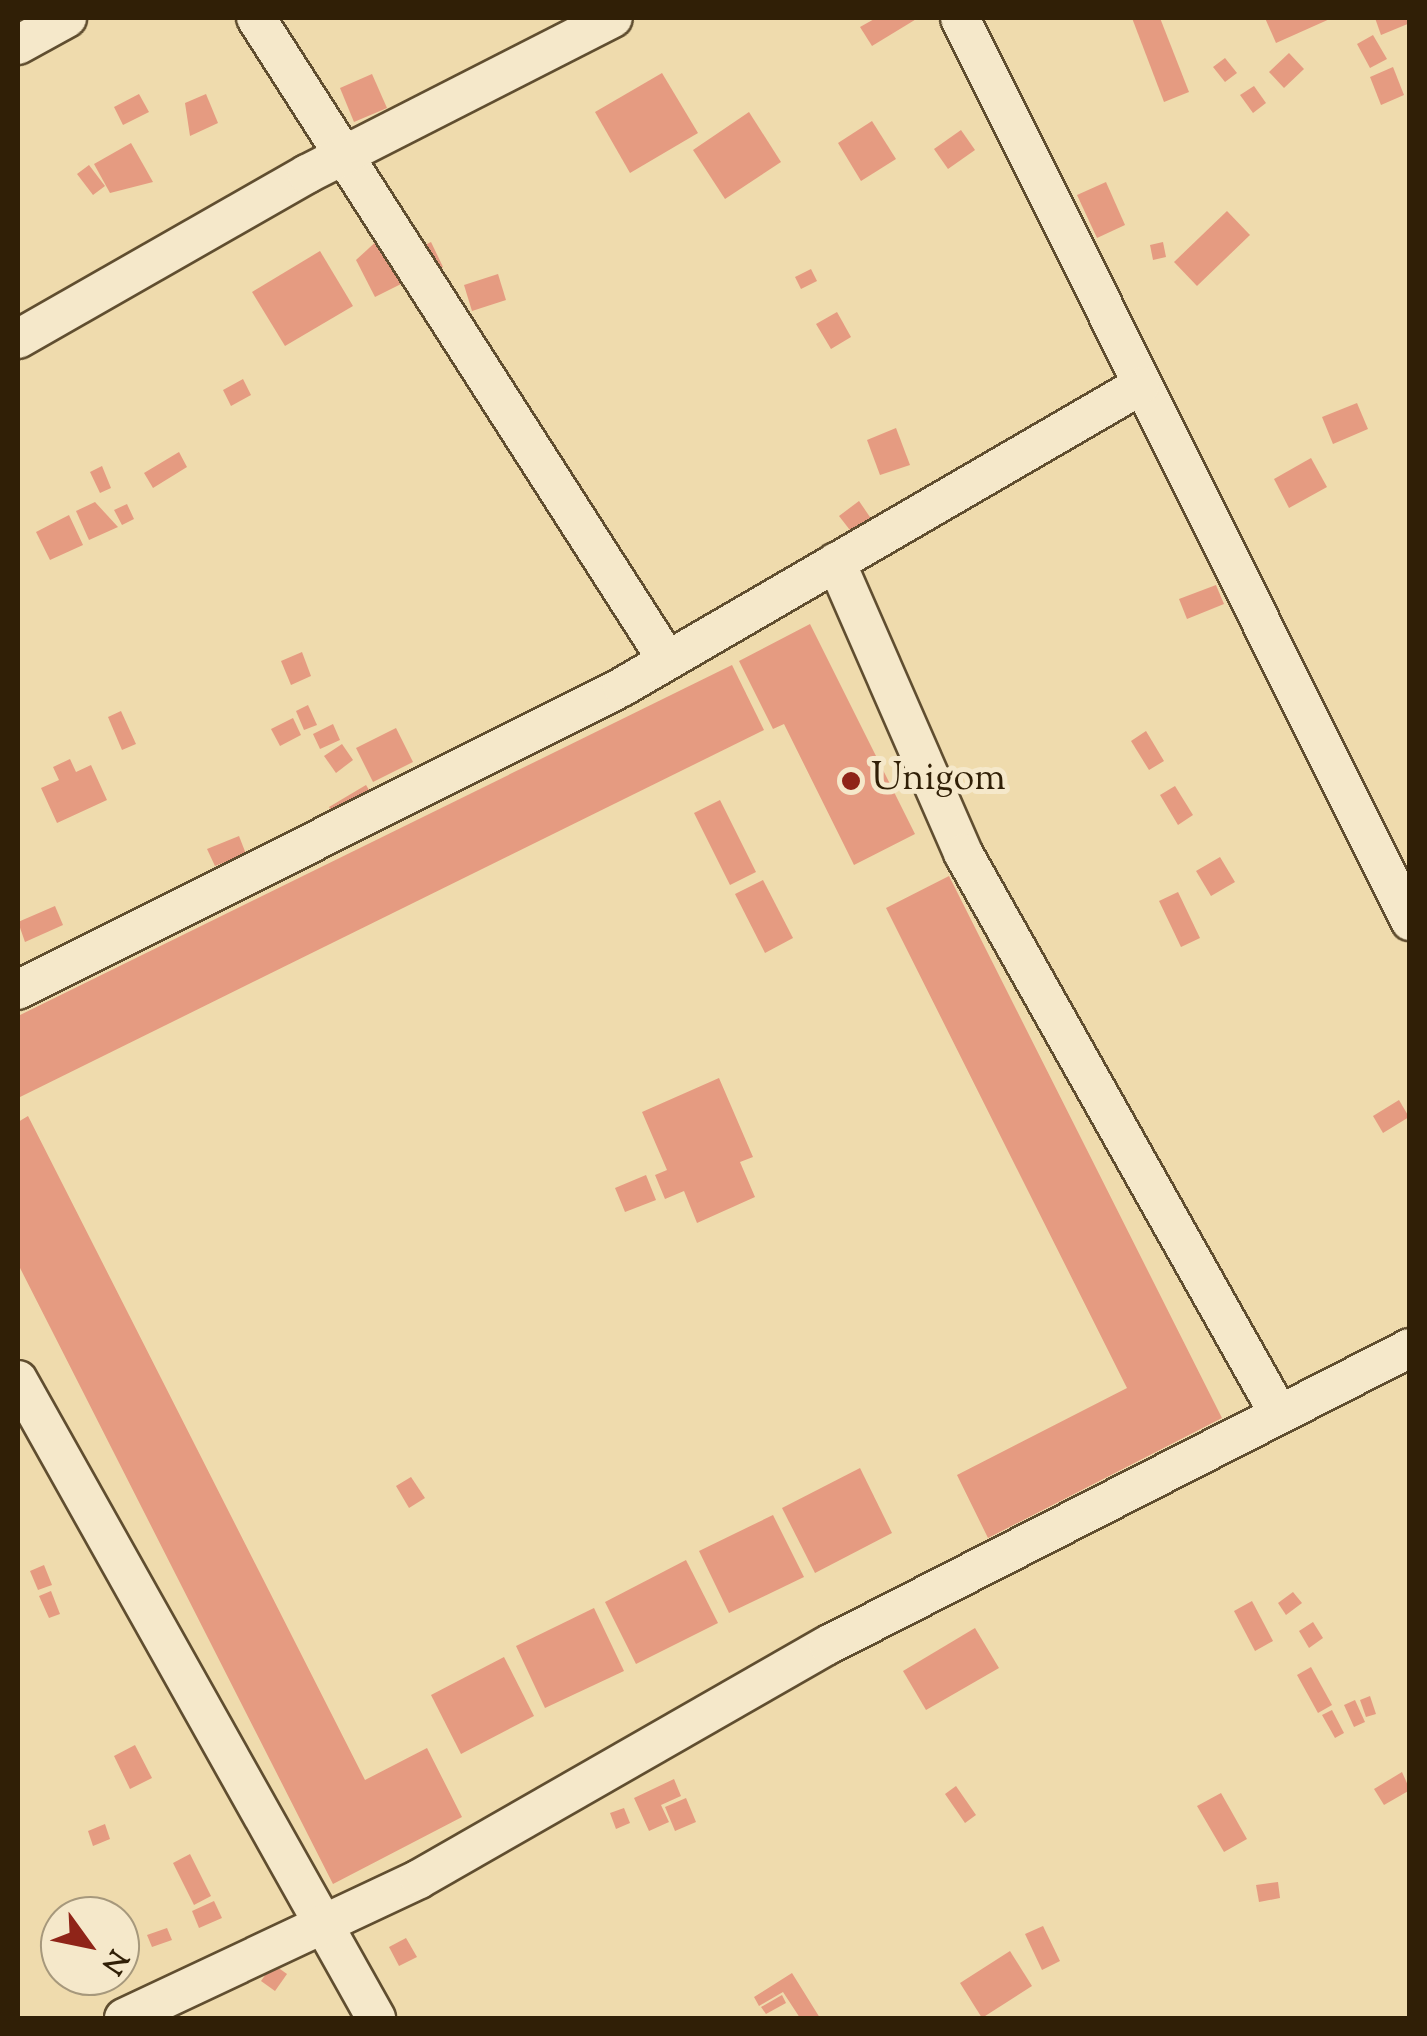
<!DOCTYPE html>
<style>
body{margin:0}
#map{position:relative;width:1427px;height:2036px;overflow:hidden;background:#efdbad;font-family:"Sorts Mill Goudy",serif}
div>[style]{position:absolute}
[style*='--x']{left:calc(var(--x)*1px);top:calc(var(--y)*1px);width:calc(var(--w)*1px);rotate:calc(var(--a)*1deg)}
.building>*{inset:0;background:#e59b81}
.roads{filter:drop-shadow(2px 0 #604e30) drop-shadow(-2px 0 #604e30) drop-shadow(0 2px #604e30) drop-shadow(0 -2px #604e30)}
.minor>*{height:38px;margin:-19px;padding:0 19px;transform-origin:19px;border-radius:19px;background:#f5e8ca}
.dots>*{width:28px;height:28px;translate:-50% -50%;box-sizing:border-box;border:5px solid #f5e8ca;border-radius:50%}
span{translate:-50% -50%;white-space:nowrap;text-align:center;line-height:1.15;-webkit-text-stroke:10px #f5e8ca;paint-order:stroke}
.poi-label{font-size:38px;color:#301f06}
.left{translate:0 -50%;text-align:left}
.frame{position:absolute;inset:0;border:20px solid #301f06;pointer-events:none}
.north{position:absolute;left:40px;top:1896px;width:100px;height:100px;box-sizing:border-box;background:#f5e8ca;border:2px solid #a6987c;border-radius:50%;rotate:123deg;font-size:28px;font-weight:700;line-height:40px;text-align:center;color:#301f06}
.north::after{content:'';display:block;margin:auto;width:35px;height:45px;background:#8f2418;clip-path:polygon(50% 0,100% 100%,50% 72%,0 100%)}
</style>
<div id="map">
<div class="building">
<i style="clip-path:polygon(876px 18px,918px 18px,872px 46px,860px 27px)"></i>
<i style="clip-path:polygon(1132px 18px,1160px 18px,1189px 92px,1164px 102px)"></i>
<i style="clip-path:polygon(1265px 18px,1332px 18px,1276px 43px)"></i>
<i style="clip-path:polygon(1375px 18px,1410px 18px,1410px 23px,1381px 35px)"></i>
<i style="clip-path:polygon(1373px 35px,1387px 59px,1370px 68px,1357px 44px)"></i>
<i style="clip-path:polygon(1289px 53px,1304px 69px,1284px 88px,1269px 72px)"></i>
<i style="clip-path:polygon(1225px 58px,1237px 73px,1225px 82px,1213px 67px)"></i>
<i style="clip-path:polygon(1393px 67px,1404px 95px,1381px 105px,1370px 77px)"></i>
<i style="clip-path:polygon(662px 73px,698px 133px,630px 173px,595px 112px)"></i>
<i style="clip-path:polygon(372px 74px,387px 108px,354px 122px,340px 88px)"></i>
<i style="clip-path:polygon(1254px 86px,1266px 103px,1253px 113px,1240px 95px)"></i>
<i style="clip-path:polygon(139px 94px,149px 112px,123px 125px,114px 107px)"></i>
<i style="clip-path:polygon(206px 94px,218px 123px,190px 136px,185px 103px)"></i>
<i style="clip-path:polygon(749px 112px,781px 162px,725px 199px,693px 150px)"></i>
<i style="clip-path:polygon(872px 121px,896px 159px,861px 181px,838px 143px)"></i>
<i style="clip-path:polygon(961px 130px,975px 150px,948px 169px,934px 149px)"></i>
<i style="clip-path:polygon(131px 143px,153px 182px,110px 193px,94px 164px)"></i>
<i style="clip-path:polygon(89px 165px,105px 186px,93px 195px,77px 174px)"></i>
<i style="clip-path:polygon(1106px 182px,1125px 225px,1097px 238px,1077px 195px)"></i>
<i style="clip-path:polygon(1227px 211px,1250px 235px,1197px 286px,1174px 262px)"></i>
<i style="clip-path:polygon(380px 238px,403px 283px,375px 297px,356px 260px)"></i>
<i style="clip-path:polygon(431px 242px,443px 267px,430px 274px,417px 249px)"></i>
<i style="clip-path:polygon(1163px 242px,1166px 257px,1153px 260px,1150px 245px)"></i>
<i style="clip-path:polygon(320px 251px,353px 306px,285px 346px,252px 292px)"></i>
<i style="clip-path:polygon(811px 269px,817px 281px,801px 289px,795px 277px)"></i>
<i style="clip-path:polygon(498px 274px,506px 300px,472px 311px,464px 285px)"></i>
<i style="clip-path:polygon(837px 312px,851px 337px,831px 349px,816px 324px)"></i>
<i style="clip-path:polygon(243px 379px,251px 395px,231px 406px,223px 390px)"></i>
<i style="clip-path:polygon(1357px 403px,1368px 429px,1333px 444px,1322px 417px)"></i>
<i style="clip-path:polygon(896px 428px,910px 465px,880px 475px,867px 440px)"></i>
<i style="clip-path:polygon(179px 452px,187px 467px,153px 488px,144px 473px)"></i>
<i style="clip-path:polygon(1311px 458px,1327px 487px,1289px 508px,1274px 479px)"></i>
<i style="clip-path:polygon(102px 466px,111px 488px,100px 493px,90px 472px)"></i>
<i style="clip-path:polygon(859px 501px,872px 520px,853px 534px,839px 516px)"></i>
<i style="clip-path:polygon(95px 502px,118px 527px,89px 540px,76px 511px)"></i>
<i style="clip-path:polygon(127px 504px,134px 519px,122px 525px,114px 510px)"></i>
<i style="clip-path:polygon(69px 515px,83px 545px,50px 560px,36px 532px)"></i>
<i style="clip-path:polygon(1216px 585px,1224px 604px,1187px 619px,1179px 599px)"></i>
<i style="clip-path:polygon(810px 624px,915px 834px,854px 865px,784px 724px,773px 729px,739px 661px)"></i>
<i style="clip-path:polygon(302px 652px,311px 676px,291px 685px,281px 661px)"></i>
<i style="clip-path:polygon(732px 665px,764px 730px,18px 1098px,18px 1016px)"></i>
<i style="clip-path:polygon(308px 705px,317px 725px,304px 730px,296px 711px)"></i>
<i style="clip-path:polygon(121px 711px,136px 744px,122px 750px,108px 717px)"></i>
<i style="clip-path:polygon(293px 718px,301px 735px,280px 746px,271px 729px)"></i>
<i style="clip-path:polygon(333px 724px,340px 740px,320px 749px,313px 734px)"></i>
<i style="clip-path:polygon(396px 728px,413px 762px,373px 782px,356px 748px)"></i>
<i style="clip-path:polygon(1146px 731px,1164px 761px,1149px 770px,1131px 741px)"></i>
<i style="clip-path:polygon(342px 744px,353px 760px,336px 773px,324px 756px)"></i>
<i style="clip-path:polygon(70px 759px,76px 772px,91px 765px,107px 800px,57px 823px,41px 788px,59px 780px,53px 767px)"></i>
<i style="clip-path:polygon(366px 785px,372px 795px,336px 817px,329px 807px)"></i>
<i style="clip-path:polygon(1175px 786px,1193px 815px,1178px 825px,1160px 795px)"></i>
<i style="clip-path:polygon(720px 800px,756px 872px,730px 885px,694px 813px)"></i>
<i style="clip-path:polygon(239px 836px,246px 854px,215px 866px,207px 849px)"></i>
<i style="clip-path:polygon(1220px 857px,1235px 882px,1211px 896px,1196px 871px)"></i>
<i style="clip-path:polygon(949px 876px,1222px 1418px,988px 1538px,957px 1475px,1127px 1388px,886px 908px)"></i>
<i style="clip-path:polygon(763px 880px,793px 938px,765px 953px,735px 894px)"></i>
<i style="clip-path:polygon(1178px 892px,1200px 938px,1181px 947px,1159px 901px)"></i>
<i style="clip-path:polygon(55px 906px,63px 925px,25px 942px,18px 922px)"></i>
<i style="clip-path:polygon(719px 1078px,753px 1157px,740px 1162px,755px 1197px,697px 1223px,684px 1191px,665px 1199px,655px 1175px,667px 1170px,642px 1112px)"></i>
<i style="clip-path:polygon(1399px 1100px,1409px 1117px,1383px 1133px,1373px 1116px)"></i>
<i style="clip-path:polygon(28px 1116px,365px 1780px,427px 1748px,462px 1817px,333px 1884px,18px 1264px,18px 1122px)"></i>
<i style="clip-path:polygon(646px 1175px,656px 1200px,625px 1212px,615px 1188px)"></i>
<i style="clip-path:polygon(860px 1468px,892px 1533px,815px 1573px,782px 1508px)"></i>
<i style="clip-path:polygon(411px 1477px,425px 1498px,409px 1508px,396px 1486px)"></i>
<i style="clip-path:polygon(773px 1515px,804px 1577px,729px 1613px,699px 1551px)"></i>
<i style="clip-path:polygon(686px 1560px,718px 1623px,636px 1664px,605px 1602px)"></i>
<i style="clip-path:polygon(44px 1565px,52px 1585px,38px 1590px,30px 1571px)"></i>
<i style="clip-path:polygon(51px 1591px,60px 1614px,49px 1618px,39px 1596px)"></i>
<i style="clip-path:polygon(1293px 1592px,1302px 1603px,1286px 1615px,1278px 1603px)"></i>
<i style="clip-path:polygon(1252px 1601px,1273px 1641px,1255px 1651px,1234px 1611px)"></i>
<i style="clip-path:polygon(594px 1608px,624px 1671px,545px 1708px,516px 1646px)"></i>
<i style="clip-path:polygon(1313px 1622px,1323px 1638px,1309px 1648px,1299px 1631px)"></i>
<i style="clip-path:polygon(975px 1628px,999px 1668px,926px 1710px,903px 1671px)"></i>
<i style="clip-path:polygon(504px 1657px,534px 1716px,461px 1754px,431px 1695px)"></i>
<i style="clip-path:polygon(1311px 1667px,1332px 1705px,1318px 1713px,1297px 1675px)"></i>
<i style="clip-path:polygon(1370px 1696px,1376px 1714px,1366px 1717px,1360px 1700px)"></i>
<i style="clip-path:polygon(1355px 1700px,1365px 1722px,1354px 1727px,1344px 1705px)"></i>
<i style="clip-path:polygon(1332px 1710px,1344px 1733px,1335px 1738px,1322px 1715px)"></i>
<i style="clip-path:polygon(135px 1745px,152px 1778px,130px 1789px,114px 1756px)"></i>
<i style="clip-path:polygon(1402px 1772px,1410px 1790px,1384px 1805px,1374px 1789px)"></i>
<i style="clip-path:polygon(674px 1779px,681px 1796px,661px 1805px,669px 1822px,649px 1831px,634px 1798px)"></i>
<i style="clip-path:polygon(956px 1786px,976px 1815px,965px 1823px,945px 1794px)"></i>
<i style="clip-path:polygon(1221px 1793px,1247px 1839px,1224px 1852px,1197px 1806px)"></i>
<i style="clip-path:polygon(686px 1798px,696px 1822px,675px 1831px,665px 1807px)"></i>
<i style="clip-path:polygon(624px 1808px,630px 1823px,616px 1829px,610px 1813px)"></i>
<i style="clip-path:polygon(105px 1824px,110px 1839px,93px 1846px,88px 1831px)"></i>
<i style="clip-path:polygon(190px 1854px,211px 1896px,194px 1905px,173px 1863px)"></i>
<i style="clip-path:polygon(1278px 1882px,1280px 1898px,1259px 1902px,1256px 1885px)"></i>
<i style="clip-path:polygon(214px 1901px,222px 1918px,199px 1928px,192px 1911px)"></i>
<i style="clip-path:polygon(1043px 1926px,1060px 1961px,1042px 1970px,1025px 1934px)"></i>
<i style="clip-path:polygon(167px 1928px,172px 1940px,152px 1947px,147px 1935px)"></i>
<i style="clip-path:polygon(406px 1938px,417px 1957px,399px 1966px,389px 1947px)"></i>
<i style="clip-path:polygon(1010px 1951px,1032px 1986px,982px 2018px,960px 1983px)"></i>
<i style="clip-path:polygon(273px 1964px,287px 1974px,275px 1991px,261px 1981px)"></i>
<i style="clip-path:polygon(792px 1973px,820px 2018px,800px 2018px,783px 1992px,759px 2006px,754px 1997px)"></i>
<i style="clip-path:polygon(782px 1995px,786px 2003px,766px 2014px,761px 2007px)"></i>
</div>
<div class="roads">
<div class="minor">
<i style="--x:256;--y:18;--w:762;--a:57.37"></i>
<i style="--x:960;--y:18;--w:1009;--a:63.51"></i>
<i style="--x:18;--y:45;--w:56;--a:-28.9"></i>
<i style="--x:18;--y:339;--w:333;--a:-29.7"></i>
<i style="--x:307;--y:174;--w:343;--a:-27"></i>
<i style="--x:836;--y:562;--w:318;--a:66.4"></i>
<i style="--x:963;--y:853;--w:644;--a:60.61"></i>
<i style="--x:18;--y:990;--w:676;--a:-26.64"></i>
<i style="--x:622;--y:687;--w:599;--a:-30.16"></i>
<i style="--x:18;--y:1380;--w:732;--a:60.7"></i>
<i style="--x:124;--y:2018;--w:326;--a:-25.2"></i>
<i style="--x:419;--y:1879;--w:471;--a:-29.8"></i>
<i style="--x:828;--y:1645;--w:653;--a:-27.04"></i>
</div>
</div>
<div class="dots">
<i style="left:851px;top:781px;background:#8f2418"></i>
</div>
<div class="poi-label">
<span class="left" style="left:871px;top:781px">Unigom</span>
</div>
<div class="frame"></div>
<div class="north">N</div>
</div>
